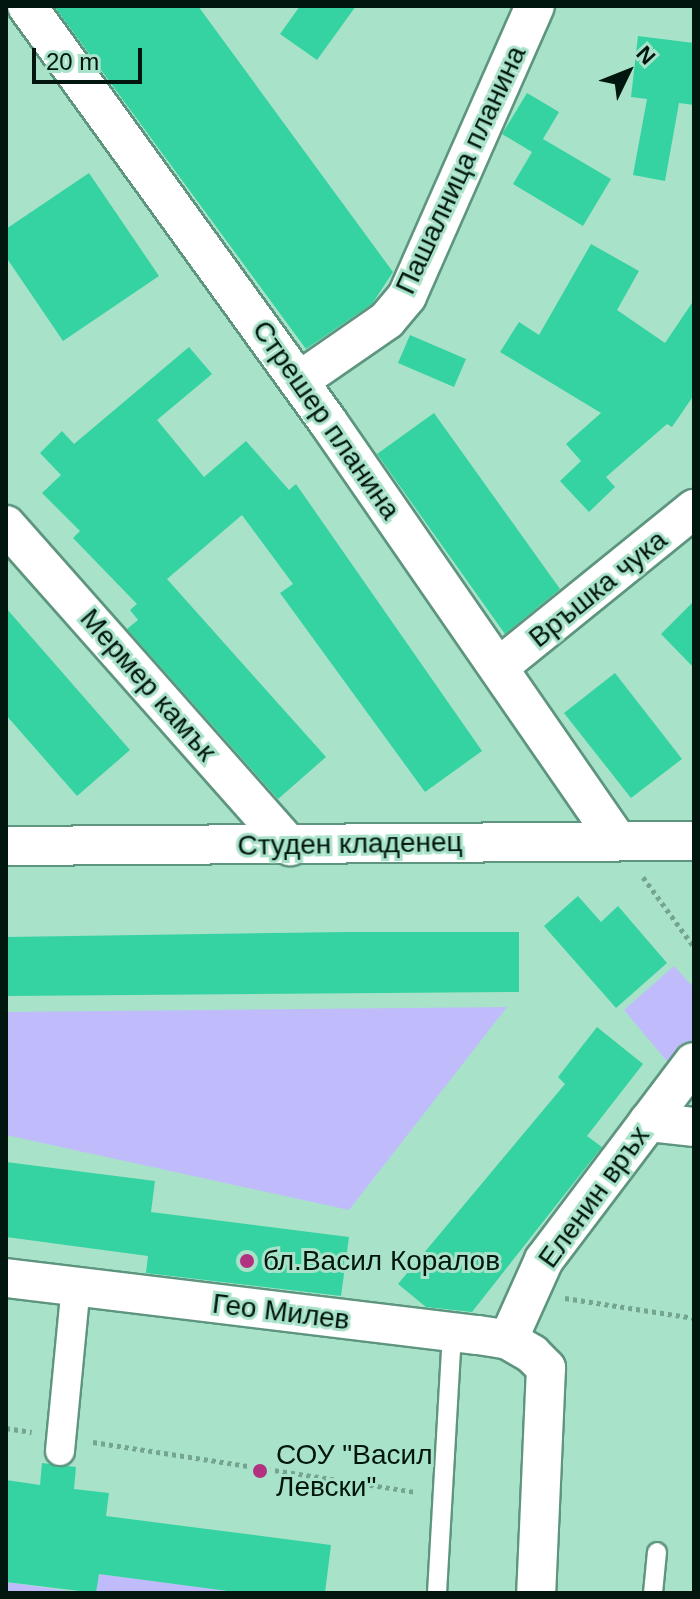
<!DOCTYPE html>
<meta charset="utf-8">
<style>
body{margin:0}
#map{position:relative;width:700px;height:1599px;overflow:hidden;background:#a8e2c9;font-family:Arial,sans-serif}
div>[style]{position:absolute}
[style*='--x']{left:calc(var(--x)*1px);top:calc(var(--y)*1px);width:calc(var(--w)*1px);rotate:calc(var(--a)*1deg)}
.green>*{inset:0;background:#c0bcfb}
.building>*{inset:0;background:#36d3a2}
.path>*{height:5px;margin-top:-2.5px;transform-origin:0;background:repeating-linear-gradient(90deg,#75a490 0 4px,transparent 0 8px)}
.roads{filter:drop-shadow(2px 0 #5e957f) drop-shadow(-2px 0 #5e957f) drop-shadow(0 2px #5e957f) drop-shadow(0 -2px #5e957f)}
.service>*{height:18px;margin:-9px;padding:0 9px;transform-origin:9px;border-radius:9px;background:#fff}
.pedestrian>*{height:28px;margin:-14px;padding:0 14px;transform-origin:14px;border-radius:14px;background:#fff}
.minor>*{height:38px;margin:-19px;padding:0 19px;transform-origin:19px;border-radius:19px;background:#fff}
.dots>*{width:22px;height:22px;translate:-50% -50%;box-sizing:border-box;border:4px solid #a8e2c9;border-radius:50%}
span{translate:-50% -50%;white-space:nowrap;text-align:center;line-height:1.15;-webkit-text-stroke:6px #a8e2c9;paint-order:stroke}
.street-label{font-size:28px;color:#01160e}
.poi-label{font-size:28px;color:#01160e}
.left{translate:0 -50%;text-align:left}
.frame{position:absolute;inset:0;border:8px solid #01160e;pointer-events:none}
.north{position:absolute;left:588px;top:32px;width:80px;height:80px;-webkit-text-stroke:6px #a8e2c9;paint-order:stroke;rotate:47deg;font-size:22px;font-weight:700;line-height:32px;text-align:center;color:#01160e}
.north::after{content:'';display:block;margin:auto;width:28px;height:36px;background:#01160e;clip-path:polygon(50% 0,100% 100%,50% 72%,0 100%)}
.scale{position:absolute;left:32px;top:48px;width:110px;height:36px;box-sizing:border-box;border:4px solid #01160e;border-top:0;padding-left:10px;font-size:24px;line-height:28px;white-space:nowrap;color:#01160e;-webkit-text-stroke:6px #a8e2c9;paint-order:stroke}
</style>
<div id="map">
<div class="green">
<i style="clip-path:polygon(674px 966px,694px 988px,694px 1038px,671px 1066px,624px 1010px)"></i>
<i style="clip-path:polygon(507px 1007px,349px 1210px,6px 1135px,6px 1012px)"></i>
<i style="clip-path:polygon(99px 1574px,243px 1593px,96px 1593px)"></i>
<i style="clip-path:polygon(6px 1582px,84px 1593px,6px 1593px)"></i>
</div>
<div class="building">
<i style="clip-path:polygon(54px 6px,198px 6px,393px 272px,372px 304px,306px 349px)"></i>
<i style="clip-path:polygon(300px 6px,356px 6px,317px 60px,280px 34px)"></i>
<i style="clip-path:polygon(638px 36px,694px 43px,694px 105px,679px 103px,665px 181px,633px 175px,647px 99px,631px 97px)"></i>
<i style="clip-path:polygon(527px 93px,559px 112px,543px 139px,611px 179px,583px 226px,513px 184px,532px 152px,502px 134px)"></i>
<i style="clip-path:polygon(89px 173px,159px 276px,63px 341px,6px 257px,6px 229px)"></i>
<i style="clip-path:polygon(591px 244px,639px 271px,617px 310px,665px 343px,694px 300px,694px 395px,672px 427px,667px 424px,606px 477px,615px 487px,589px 512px,560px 481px,581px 461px,566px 444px,601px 413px,500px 352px,519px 322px,539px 335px)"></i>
<i style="clip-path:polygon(410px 335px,466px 359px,454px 387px,398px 363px)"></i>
<i style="clip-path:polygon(189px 347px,212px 374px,157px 420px,204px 477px,246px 441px,289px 490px,296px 484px,482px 751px,425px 792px,280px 593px,293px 584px,242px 515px,167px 579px,326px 757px,278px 799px,127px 629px,138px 620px,130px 610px,137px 604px,73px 538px,80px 531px,42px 493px,61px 475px,40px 453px,62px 431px,74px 444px)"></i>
<i style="clip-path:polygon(434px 413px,560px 589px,505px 634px,377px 454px)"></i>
<i style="clip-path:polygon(694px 601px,694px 668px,661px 634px)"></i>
<i style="clip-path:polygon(6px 608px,130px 750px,77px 796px,6px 715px)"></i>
<i style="clip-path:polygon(615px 673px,682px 759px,631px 798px,564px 713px)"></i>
<i style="clip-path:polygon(578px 896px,601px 922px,618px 906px,667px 963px,616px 1008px,544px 926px)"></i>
<i style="clip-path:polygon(347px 932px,519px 932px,519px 992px,6px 996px,6px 937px)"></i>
<i style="clip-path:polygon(597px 1027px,643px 1064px,587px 1136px,602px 1147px,472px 1312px,426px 1307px,398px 1284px,565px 1084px,558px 1077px)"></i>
<i style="clip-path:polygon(6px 1162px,155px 1181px,151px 1212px,349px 1237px,341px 1296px,146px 1273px,148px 1256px,6px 1237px)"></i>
<i style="clip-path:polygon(42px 1463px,76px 1467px,74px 1489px,109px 1493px,106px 1516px,331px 1545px,325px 1593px,243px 1593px,99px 1574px,96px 1593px,6px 1582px,6px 1480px,40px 1485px)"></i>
</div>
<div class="path">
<i style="--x:643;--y:877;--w:87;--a:53.9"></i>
<i style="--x:565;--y:1298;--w:131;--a:8.8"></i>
<i style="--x:6;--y:1428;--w:26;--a:9"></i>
<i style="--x:93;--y:1442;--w:326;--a:8.8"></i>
</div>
<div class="roads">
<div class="service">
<i style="--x:437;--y:1593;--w:259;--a:-86.7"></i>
<i style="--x:653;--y:1593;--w:41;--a:-84.4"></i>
</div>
<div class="pedestrian">
<i style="--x:60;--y:1451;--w:166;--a:-84.5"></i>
</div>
<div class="minor">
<i style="--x:27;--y:6;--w:513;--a:54.11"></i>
<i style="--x:328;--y:422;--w:508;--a:55.34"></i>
<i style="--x:299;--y:381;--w:107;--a:-34.7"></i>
<i style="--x:387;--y:320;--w:31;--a:-50"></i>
<i style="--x:407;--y:296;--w:317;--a:-66.2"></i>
<i style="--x:6;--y:525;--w:429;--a:48.5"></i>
<i style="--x:500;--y:666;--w:250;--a:-39"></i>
<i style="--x:6;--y:846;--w:688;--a:-0.42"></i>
<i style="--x:648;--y:1122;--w:46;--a:6.2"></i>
<i style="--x:6;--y:1278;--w:475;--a:6.9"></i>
<i style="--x:478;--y:1335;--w:30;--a:9"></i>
<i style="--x:508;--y:1340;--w:28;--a:30"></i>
<i style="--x:532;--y:1354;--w:20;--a:45"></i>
<i style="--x:546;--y:1368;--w:225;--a:92.5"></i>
<i style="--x:508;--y:1340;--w:88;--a:-65.8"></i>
<i style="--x:544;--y:1260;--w:248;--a:-52.9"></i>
</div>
</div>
<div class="dots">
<i style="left:247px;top:1261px;background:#b03281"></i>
<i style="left:260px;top:1471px;background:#b03281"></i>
</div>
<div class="street-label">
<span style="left:461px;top:170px;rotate:-65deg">Пашалница планина</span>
<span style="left:326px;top:420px;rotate:55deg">Стрешер планина</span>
<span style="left:598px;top:589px;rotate:-39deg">Връшка чука</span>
<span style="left:148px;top:685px;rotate:49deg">Мермер камък</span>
<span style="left:350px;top:844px;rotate:-1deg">Студен кладенец</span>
<span style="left:594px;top:1197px;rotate:-54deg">Еленин връх</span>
<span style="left:281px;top:1312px;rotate:7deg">Гео Милев</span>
</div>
<div class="poi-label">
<span class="left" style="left:263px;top:1261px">бл.Васил Коралов</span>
<span class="left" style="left:276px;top:1471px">СОУ "Васил<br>Левски"</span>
</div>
<div class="frame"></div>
<div class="north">N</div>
<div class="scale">20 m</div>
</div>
